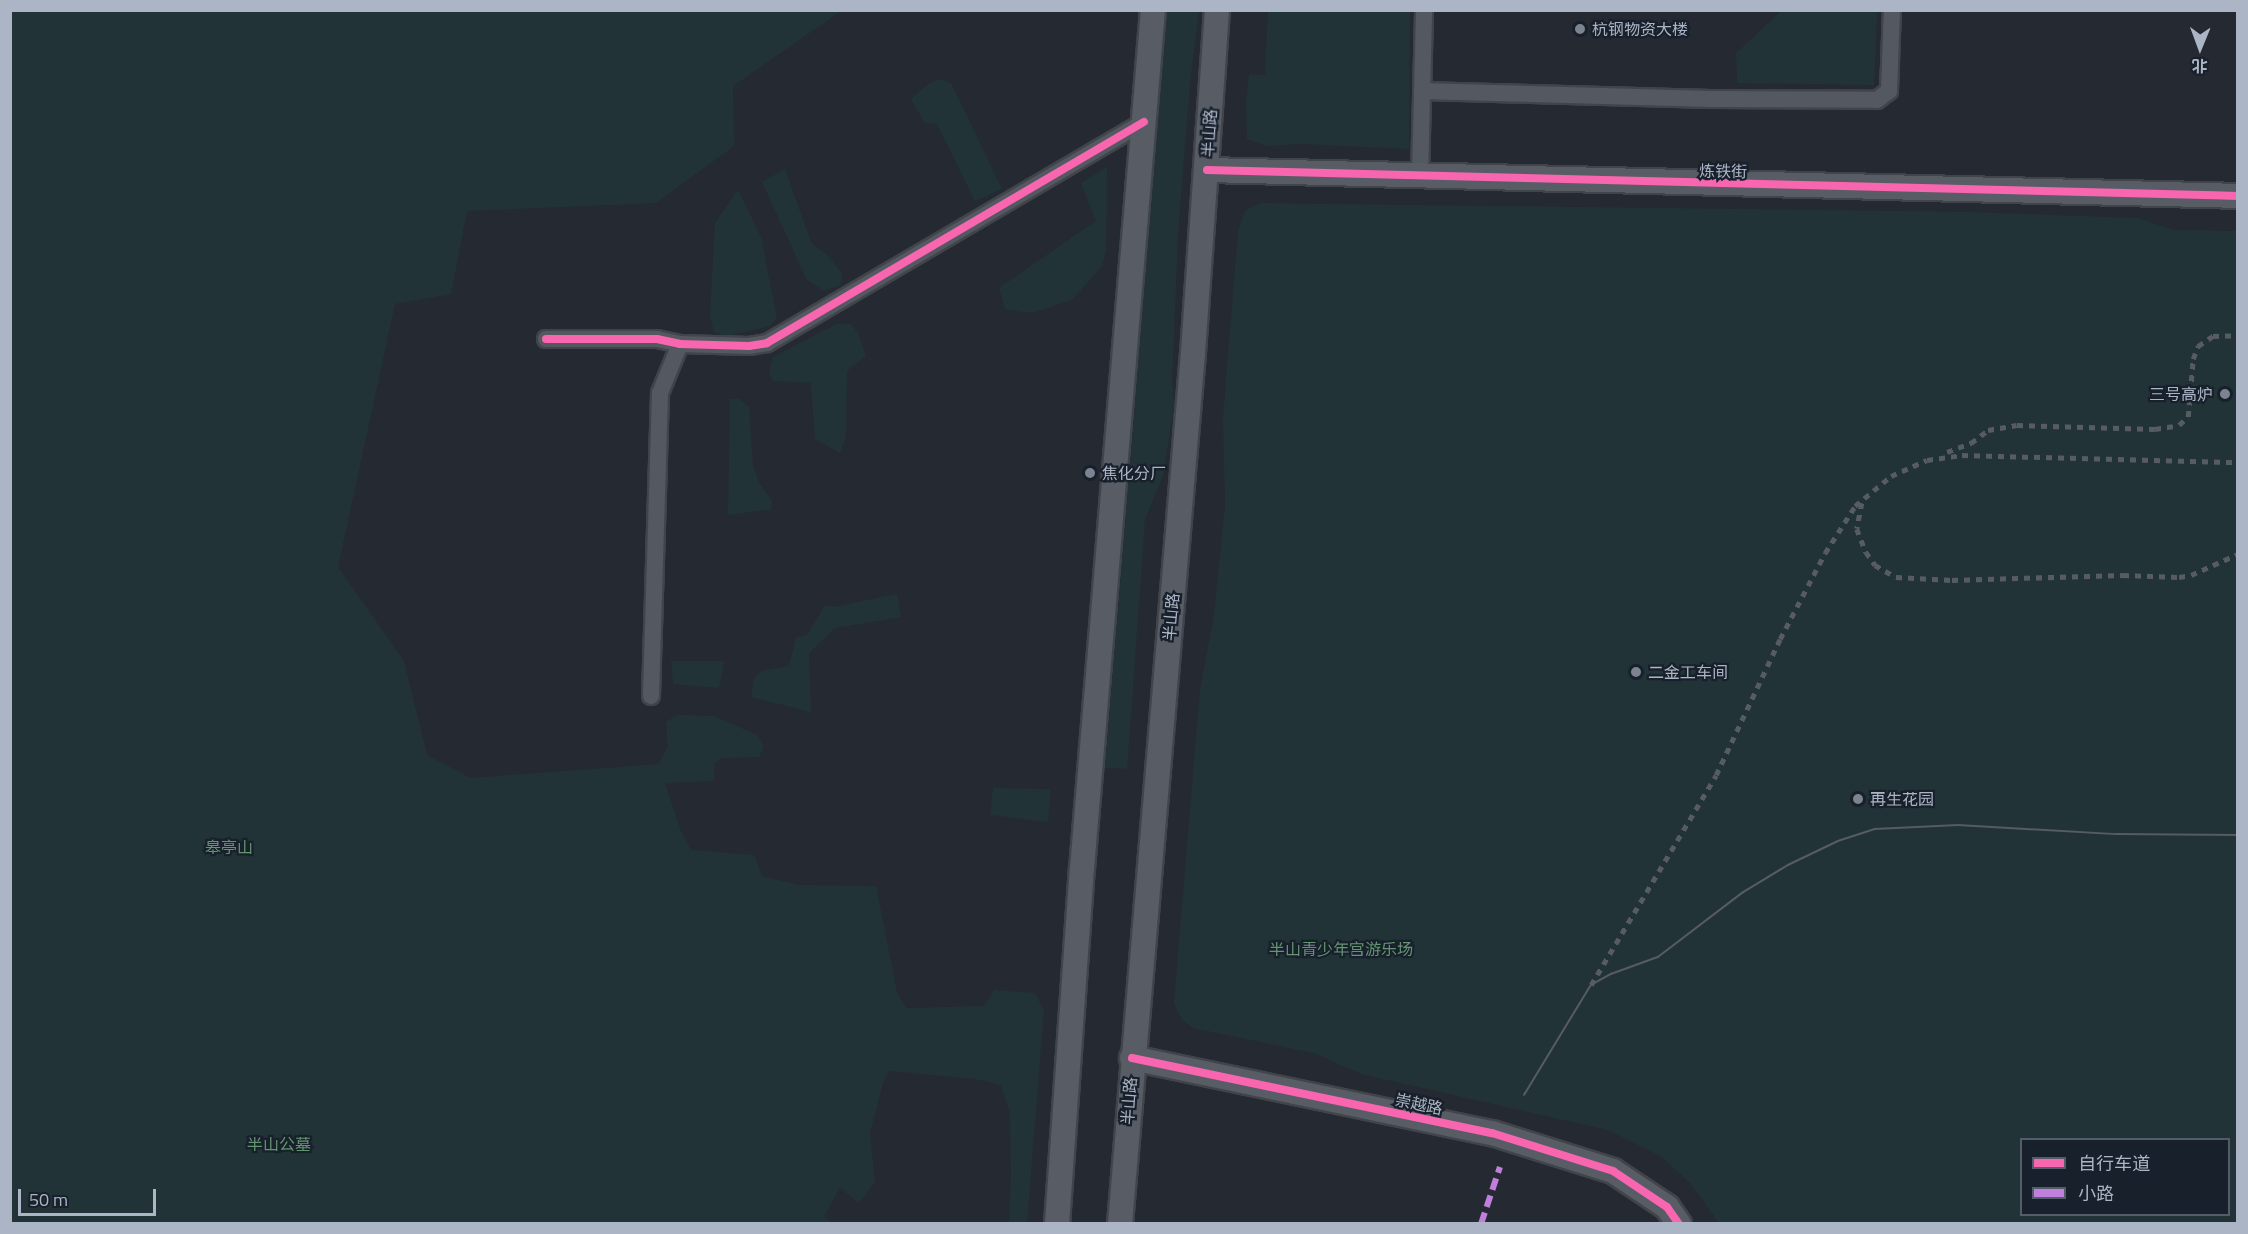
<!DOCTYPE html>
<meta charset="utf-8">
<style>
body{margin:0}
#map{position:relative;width:2248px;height:1234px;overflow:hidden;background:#252931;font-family:"Titillium Web","Noto Sans SC",sans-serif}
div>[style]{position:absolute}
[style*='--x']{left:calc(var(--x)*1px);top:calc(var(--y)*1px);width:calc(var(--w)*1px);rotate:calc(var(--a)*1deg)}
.green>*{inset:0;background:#223337}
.roads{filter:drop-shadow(2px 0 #41444b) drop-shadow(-2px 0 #41444b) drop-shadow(0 2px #41444b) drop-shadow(0 -2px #41444b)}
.street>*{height:16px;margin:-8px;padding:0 8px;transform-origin:8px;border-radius:8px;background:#545860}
.secondary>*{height:24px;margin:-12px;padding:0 12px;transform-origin:12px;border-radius:12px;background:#575c65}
.tram>*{height:1.5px;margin:-0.75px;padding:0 0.75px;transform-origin:0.75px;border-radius:0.75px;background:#575b63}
.rail>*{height:4.5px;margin-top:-2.25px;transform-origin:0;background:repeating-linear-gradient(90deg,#575b63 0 6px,transparent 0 12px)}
.quiet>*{height:6px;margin-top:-3px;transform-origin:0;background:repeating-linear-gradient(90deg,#c07fdc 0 12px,transparent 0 18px)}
.cycleway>*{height:8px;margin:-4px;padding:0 4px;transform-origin:4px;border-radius:4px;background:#f766af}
.dots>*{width:16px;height:16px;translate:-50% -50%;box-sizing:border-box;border:3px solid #18202c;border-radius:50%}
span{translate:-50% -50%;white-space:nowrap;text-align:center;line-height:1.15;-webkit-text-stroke:4.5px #18202c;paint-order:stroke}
.poi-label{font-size:16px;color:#acb5c5}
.left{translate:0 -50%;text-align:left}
.right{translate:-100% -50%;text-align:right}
.street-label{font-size:16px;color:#acb5c5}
.park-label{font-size:16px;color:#639570}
.frame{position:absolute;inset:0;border:12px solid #acb5c5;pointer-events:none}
.legend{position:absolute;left:2020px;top:1138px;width:210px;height:78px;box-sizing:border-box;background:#18202c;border:2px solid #535c69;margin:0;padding:8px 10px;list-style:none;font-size:18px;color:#acb5c5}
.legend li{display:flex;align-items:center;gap:12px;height:30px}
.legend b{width:30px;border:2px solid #535c69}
.north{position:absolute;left:2170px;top:18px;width:60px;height:60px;-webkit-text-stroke:4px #18202c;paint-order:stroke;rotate:181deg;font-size:16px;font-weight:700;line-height:24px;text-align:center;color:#acb5c5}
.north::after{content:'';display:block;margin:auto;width:21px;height:27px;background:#acb5c5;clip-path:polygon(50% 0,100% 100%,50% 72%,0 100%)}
.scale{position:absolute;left:18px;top:1189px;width:138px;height:27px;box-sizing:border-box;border:3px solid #acb5c5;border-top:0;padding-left:8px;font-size:18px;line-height:21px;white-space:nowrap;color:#acb5c5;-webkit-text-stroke:4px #18202c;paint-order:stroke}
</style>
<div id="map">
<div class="green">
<i style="clip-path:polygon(10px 11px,841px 11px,733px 86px,734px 146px,656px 203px,467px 211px,451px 294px,395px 304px,338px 567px,404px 661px,427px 755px,471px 778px,659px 764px,668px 746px,666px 722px,677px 715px,714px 716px,757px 735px,764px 746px,759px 757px,722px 758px,714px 764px,714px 781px,665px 783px,681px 831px,691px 850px,754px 855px,762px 876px,799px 885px,876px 886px,897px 992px,906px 1008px,984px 1006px,994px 990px,1035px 993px,1044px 1010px,1027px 1223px,1009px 1223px,1011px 1178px,1010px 1113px,1001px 1085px,975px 1079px,889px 1071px,883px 1083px,870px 1133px,875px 1182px,859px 1203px,840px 1188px,824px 1216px,832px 1223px,11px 1223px)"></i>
<i style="clip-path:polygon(1167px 11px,1199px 11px,1190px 82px,1178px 235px,1172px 380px,1174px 407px,1163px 476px,1145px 519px,1127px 769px,1105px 768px)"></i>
<i style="clip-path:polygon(1268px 11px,1410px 11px,1409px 149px,1301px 144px,1267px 146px,1247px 139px,1246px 103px,1249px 74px,1265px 75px)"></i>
<i style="clip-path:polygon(1781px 11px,1877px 11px,1874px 85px,1737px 83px,1736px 53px)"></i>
<i style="clip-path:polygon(940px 79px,951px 83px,1002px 189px,975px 201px,937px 124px,925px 123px,911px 99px,928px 84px)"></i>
<i style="clip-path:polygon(1107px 167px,1106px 251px,1102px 266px,1072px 300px,1032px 313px,1005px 309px,999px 288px,1096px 221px,1081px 183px)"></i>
<i style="clip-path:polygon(785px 169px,811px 242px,828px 256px,842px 273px,841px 285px,824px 291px,807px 280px,762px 182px)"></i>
<i style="clip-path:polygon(738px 190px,761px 237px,777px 318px,770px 326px,727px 336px,714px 332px,710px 316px,715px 223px)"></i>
<i style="clip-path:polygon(evenodd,1260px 203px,1967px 212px,2138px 218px,2174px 230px,2237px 231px,2237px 1223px,1719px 1223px,1691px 1184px,1662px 1157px,1608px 1130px,1361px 1074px,1314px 1053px,1193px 1028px,1182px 1019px,1174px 1004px,1200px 690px,1214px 615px,1225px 506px,1223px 419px,1238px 231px,1245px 211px,1260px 203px,2022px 1140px,2228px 1140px,2228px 1214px,2022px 1214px,2022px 1140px)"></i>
<i style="clip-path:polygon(836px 324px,851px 324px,858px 333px,866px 356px,847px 371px,846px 436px,840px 453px,815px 439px,811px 383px,773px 381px,769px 371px,773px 357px)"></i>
<i style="clip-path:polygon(730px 399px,739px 399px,749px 407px,753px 465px,759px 483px,772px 501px,771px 509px,728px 515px)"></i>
<i style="clip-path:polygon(897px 594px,901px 617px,835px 628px,809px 653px,811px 712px,751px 697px,754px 678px,761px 671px,789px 666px,796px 637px,807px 635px,825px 605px,834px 607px)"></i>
<i style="clip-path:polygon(671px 661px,724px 661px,719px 688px,673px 684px)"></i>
<i style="clip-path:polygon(993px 788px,1051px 789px,1048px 822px,990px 815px)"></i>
</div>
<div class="roads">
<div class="street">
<i style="--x:1422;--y:91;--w:289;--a:1.6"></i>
<i style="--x:1711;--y:99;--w:166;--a:0.3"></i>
<i style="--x:1877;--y:100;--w:15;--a:-37"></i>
<i style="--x:1889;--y:91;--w:81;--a:-87.9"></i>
<i style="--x:1420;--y:177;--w:167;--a:-88.6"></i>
<i style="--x:546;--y:339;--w:111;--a:0"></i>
<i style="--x:657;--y:339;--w:24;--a:12"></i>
<i style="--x:680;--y:344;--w:69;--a:1.7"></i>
<i style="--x:749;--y:346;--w:18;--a:-9"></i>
<i style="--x:767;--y:343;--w:437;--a:-30.4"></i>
<i style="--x:651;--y:696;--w:303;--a:-88.3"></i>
<i style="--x:660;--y:393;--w:53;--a:-67.8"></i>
</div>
<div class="secondary">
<i style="--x:1207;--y:170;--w:1031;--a:1.44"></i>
<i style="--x:1132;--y:1058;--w:368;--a:11.8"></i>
<i style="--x:1492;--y:1133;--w:127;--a:17.4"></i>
<i style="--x:1613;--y:1171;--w:65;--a:33.7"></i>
<i style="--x:1667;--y:1207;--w:21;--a:55"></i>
<i style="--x:1057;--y:1224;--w:356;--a:-86"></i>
<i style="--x:1082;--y:869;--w:862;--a:-85.28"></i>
<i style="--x:1120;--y:1224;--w:874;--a:-85.21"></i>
<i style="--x:1193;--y:353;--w:344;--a:-86"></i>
</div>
</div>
<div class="tram">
<i style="--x:1524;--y:1095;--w:129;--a:-58.7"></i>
<i style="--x:1591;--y:985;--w:23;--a:-29"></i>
<i style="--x:1611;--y:974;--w:50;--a:-19.9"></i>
<i style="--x:1658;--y:957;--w:106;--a:-37.3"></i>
<i style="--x:1742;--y:893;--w:54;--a:-31.3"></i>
<i style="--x:1788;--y:865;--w:55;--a:-25.6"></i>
<i style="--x:1838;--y:841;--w:39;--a:-18"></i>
<i style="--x:1875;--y:829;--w:83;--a:-2.8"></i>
<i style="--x:1958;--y:825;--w:158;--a:3.3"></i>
<i style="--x:2116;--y:834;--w:122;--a:0.5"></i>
</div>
<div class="rail">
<i style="--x:1947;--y:452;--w:26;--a:-21"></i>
<i style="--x:1971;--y:443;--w:21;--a:-37"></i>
<i style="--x:1988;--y:430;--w:29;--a:-10"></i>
<i style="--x:2017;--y:425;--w:138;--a:1.7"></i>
<i style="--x:2155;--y:429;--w:24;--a:-9"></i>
<i style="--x:2179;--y:425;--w:12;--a:-42"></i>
<i style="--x:2188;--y:417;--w:58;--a:-85.1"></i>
<i style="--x:2193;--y:359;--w:14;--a:-69"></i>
<i style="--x:2198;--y:346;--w:18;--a:-34"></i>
<i style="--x:2213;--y:336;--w:25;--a:-2"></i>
<i style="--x:1862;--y:503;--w:26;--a:101"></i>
<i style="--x:1857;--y:529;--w:25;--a:69"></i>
<i style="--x:1866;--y:552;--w:16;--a:55"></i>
<i style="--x:1875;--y:565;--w:24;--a:30"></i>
<i style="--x:1896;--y:577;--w:56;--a:3.1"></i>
<i style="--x:1952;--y:580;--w:171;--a:-1.7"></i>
<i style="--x:2123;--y:575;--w:56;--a:2"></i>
<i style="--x:2179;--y:577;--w:12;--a:-9"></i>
<i style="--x:2191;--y:575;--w:51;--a:-24.1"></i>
<i style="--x:1591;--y:985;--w:244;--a:-59.2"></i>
<i style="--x:1716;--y:775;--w:150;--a:-64.8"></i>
<i style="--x:1780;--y:639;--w:97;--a:-62.4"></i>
<i style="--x:1825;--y:553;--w:56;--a:-57.4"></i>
<i style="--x:1855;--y:506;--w:47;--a:-39.8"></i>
<i style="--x:1891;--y:476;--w:39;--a:-24"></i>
<i style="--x:1927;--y:460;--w:35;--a:-8"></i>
<i style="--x:1962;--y:455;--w:276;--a:1.5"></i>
</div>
<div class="quiet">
<i style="--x:1481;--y:1224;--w:60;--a:-71.6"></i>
</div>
<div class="cycleway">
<i style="--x:1207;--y:170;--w:1031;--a:1.44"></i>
<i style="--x:546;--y:339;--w:111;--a:0"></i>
<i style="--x:657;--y:339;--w:24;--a:12"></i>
<i style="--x:680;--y:344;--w:69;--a:1.7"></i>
<i style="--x:749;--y:346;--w:18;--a:-9"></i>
<i style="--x:767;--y:343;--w:437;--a:-30.4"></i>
<i style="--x:1132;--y:1058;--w:368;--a:11.8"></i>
<i style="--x:1492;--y:1133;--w:127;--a:17.4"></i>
<i style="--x:1613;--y:1171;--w:65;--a:33.7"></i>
<i style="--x:1667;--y:1207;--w:21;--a:55"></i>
</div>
<div class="dots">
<i style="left:1580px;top:29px;background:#7d8491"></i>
<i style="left:2225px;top:394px;background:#7d8491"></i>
<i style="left:1090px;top:473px;background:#7d8491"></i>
<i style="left:1636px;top:672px;background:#7d8491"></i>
<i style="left:1858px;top:799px;background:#7d8491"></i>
</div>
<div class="poi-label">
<span class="left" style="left:1592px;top:29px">杭钢物资大楼</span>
<span class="right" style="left:2213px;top:394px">三号高炉</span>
<span class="left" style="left:1102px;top:473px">焦化分厂</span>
<span class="left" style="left:1648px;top:672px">二金工车间</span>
<span class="left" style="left:1870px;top:799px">再生花园</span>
</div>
<div class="street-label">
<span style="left:1209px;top:133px;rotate:-86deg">半山路</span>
<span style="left:1723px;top:171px;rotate:1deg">炼铁街</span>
<span style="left:1171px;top:617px;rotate:-85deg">半山路</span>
<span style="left:1129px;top:1101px;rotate:-86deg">半山路</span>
<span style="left:1419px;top:1104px;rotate:12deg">崇越路</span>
</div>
<div class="park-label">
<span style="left:229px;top:847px">皋亭山</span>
<span style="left:1341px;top:949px">半山青少年宫游乐场</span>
<span style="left:279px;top:1144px">半山公墓</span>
</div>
<div class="frame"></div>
<ul class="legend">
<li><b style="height:8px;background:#f766af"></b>自行车道</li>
<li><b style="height:8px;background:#c07fdc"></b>小路</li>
</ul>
<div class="north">北</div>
<div class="scale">50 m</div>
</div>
